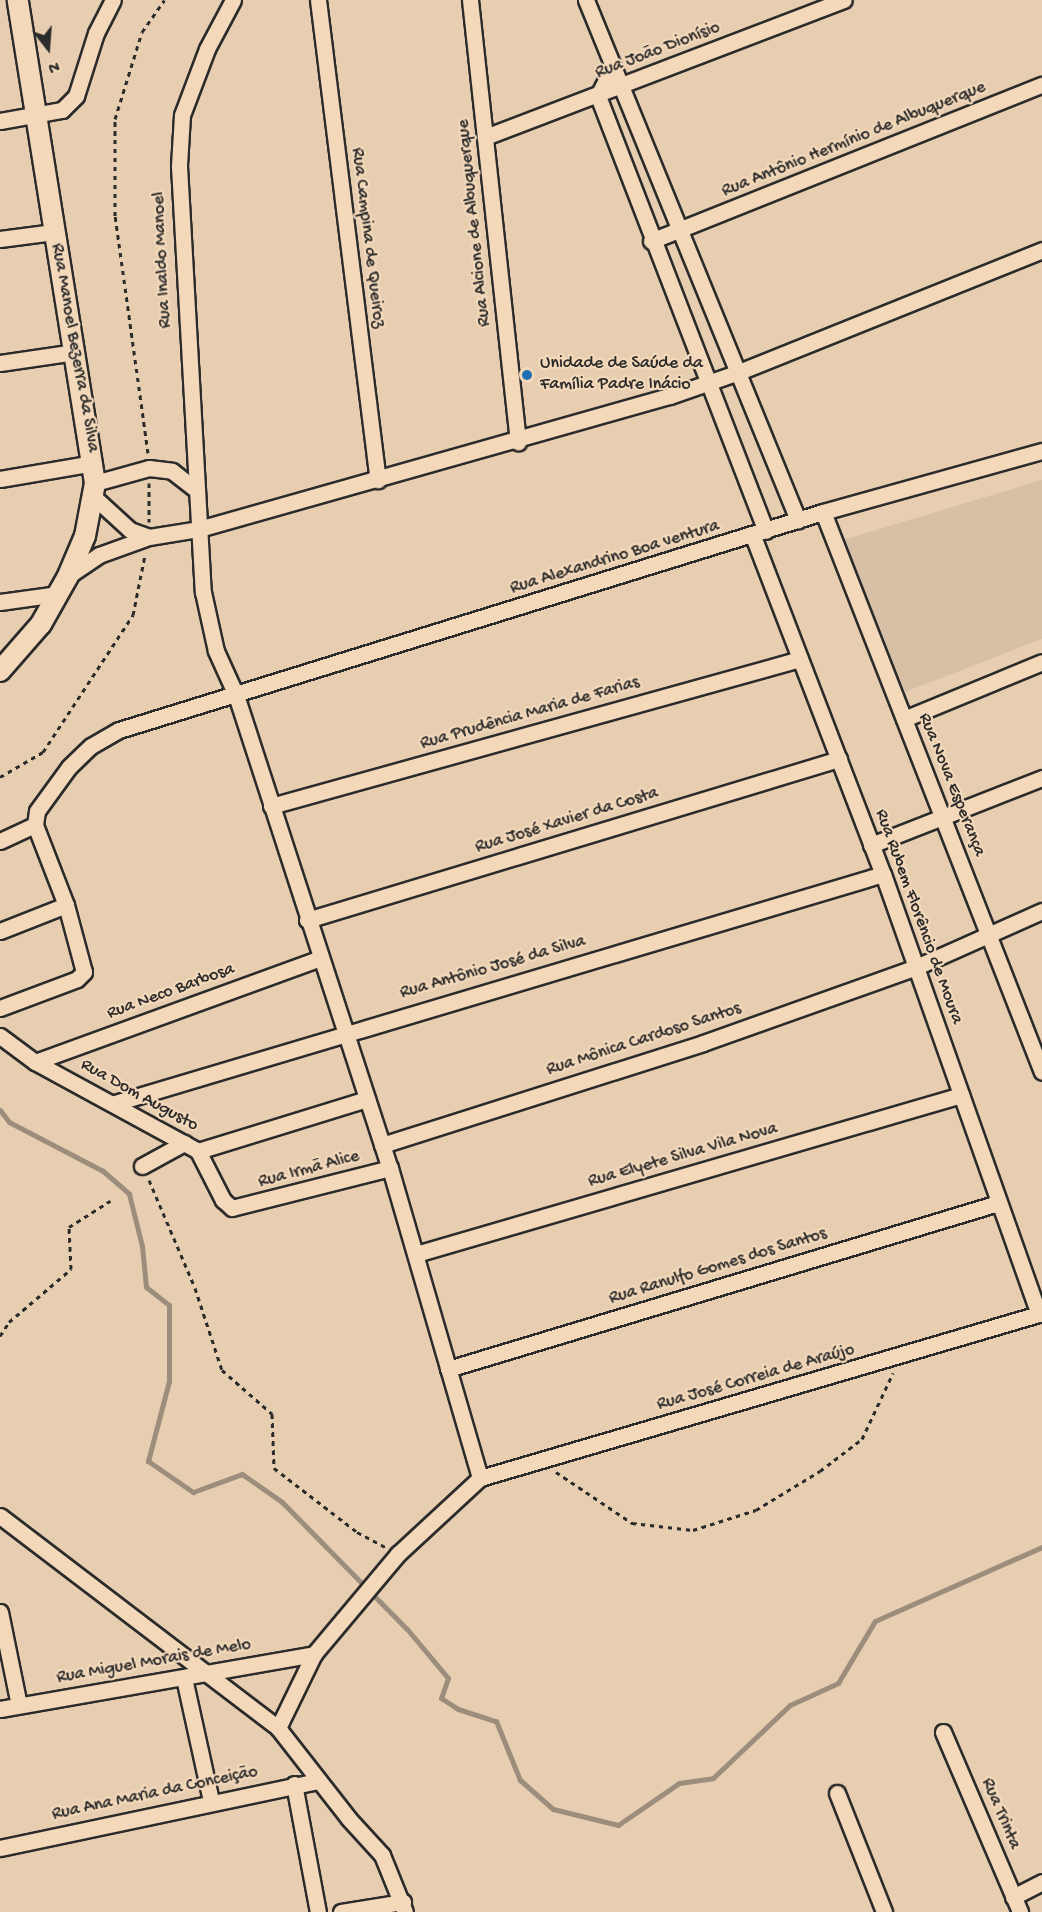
<!DOCTYPE html>
<meta charset="utf-8">
<style>
body{margin:0}
#map{position:relative;width:1042px;height:1912px;overflow:hidden;background:#e7ceb1;font-family:"Gochi Hand",sans-serif}
div>[style]{position:absolute}
[style*='--x']{left:calc(var(--x)*1px);top:calc(var(--y)*1px);width:calc(var(--w)*1px);rotate:calc(var(--a)*1deg)}
.built>*{inset:0;background:#d7c0a6}
.stream>*{height:5px;margin:-2.5px;padding:0 2.5px;transform-origin:2.5px;border-radius:2.5px;background:#9c8d7c}
.path>*{height:3px;margin-top:-1.5px;transform-origin:0;background:repeating-linear-gradient(90deg,#2b2b2b 0 4.5px,transparent 0 9px)}
.roads{filter:drop-shadow(2px 0 #2b2b2b) drop-shadow(-2px 0 #2b2b2b) drop-shadow(0 2px #2b2b2b) drop-shadow(0 -2px #2b2b2b)}
.minor>*{height:15px;margin:-7.5px;padding:0 7.5px;transform-origin:7.5px;border-radius:7.5px;background:#f3d8ba}
.tertiary>*{height:20px;margin:-10px;padding:0 10px;transform-origin:10px;border-radius:10px;background:#f3d8ba}
.dots>*{width:16px;height:16px;translate:-50% -50%;box-sizing:border-box;border:3px solid #f3d8ba;border-radius:50%}
span{translate:-50% -50%;white-space:nowrap;text-align:center;line-height:1.15;-webkit-text-stroke:4.5px #f3d8ba;paint-order:stroke}
.street-label{font-size:18px;color:#2b2b2b}
.poi-label{font-size:18px;color:#2b2b2b}
.left{translate:0 -50%;text-align:left}
.north{position:absolute;left:18px;top:18px;width:60px;height:60px;-webkit-text-stroke:4px #f3d8ba;paint-order:stroke;rotate:163deg;font-size:16px;font-weight:700;line-height:24px;text-align:center;color:#2b2b2b}
.north::after{content:'';display:block;margin:auto;width:21px;height:27px;background:#2b2b2b;clip-path:polygon(50% 0,100% 100%,50% 72%,0 100%)}
</style>
<div id="map">
<div class="built">
<i style="clip-path:polygon(1042px 480px,1042px 639px,905px 692px,843px 540px)"></i>
</div>
<div class="stream">
<i style="--x:0;--y:1110;--w:15;--a:53"></i>
<i style="--x:9;--y:1122;--w:106;--a:27.5"></i>
<i style="--x:103;--y:1171;--w:35;--a:41"></i>
<i style="--x:129;--y:1194;--w:54;--a:76"></i>
<i style="--x:142;--y:1246;--w:41;--a:84.4"></i>
<i style="--x:146;--y:1287;--w:29;--a:38"></i>
<i style="--x:169;--y:1305;--w:76;--a:90"></i>
<i style="--x:169;--y:1381;--w:83;--a:104.7"></i>
<i style="--x:148;--y:1461;--w:55;--a:34.6"></i>
<i style="--x:193;--y:1492;--w:52;--a:-20.2"></i>
<i style="--x:242;--y:1474;--w:49;--a:35"></i>
<i style="--x:282;--y:1502;--w:178;--a:45.5"></i>
<i style="--x:407;--y:1629;--w:64;--a:50.1"></i>
<i style="--x:448;--y:1678;--w:21;--a:109"></i>
<i style="--x:441;--y:1698;--w:20;--a:33"></i>
<i style="--x:458;--y:1709;--w:40;--a:18"></i>
<i style="--x:496;--y:1721;--w:64;--a:67.9"></i>
<i style="--x:520;--y:1780;--w:44;--a:41.3"></i>
<i style="--x:553;--y:1809;--w:67;--a:13.8"></i>
<i style="--x:618;--y:1825;--w:74;--a:-34.5"></i>
<i style="--x:679;--y:1783;--w:34;--a:-8"></i>
<i style="--x:713;--y:1778;--w:106;--a:-43.5"></i>
<i style="--x:790;--y:1705;--w:53;--a:-24.6"></i>
<i style="--x:838;--y:1683;--w:72;--a:-59.2"></i>
<i style="--x:875;--y:1621;--w:183;--a:-23.9"></i>
</div>
<div class="path">
<i style="--x:148;--y:453;--w:239;--a:-97.9"></i>
<i style="--x:115;--y:216;--w:97;--a:-90"></i>
<i style="--x:115;--y:119;--w:91;--a:-72.8"></i>
<i style="--x:142;--y:32;--w:39;--a:-55"></i>
<i style="--x:149;--y:483;--w:39;--a:90"></i>
<i style="--x:0;--y:777;--w:50;--a:-30.2"></i>
<i style="--x:43;--y:752;--w:164;--a:-56.7"></i>
<i style="--x:133;--y:615;--w:61;--a:-78.7"></i>
<i style="--x:149;--y:1180;--w:117;--a:66.9"></i>
<i style="--x:195;--y:1288;--w:86;--a:71.8"></i>
<i style="--x:222;--y:1370;--w:67;--a:41.3"></i>
<i style="--x:272;--y:1414;--w:54;--a:87.9"></i>
<i style="--x:274;--y:1468;--w:105;--a:37.6"></i>
<i style="--x:357;--y:1532;--w:32;--a:28"></i>
<i style="--x:0;--y:1336;--w:17;--a:-57"></i>
<i style="--x:9;--y:1322;--w:82;--a:-40.5"></i>
<i style="--x:71;--y:1269;--w:42;--a:-92.7"></i>
<i style="--x:69;--y:1227;--w:49;--a:-32.4"></i>
<i style="--x:556;--y:1472;--w:92;--a:33.9"></i>
<i style="--x:632;--y:1523;--w:61;--a:6.5"></i>
<i style="--x:693;--y:1530;--w:66;--a:-17.6"></i>
<i style="--x:756;--y:1510;--w:75;--a:-31.4"></i>
<i style="--x:820;--y:1471;--w:53;--a:-37.3"></i>
<i style="--x:862;--y:1439;--w:73;--a:-64.8"></i>
</div>
<div class="roads">
<div class="minor">
<i style="--x:233;--y:0;--w:55;--a:118"></i>
<i style="--x:207;--y:49;--w:71;--a:110.7"></i>
<i style="--x:182;--y:115;--w:51;--a:93.4"></i>
<i style="--x:179;--y:166;--w:427;--a:86.8"></i>
<i style="--x:203;--y:592;--w:60;--a:77.6"></i>
<i style="--x:216;--y:651;--w:48;--a:65.6"></i>
<i style="--x:236;--y:695;--w:497;--a:72"></i>
<i style="--x:390;--y:1168;--w:323;--a:73.8"></i>
<i style="--x:318;--y:0;--w:484;--a:82.9"></i>
<i style="--x:470;--y:0;--w:445;--a:83.8"></i>
<i style="--x:586;--y:0;--w:562;--a:67.82"></i>
<i style="--x:612;--y:68;--w:31;--a:117"></i>
<i style="--x:598;--y:96;--w:466;--a:68.9"></i>
<i style="--x:0;--y:121;--w:63;--a:-10.1"></i>
<i style="--x:62;--y:110;--w:20;--a:-45"></i>
<i style="--x:76;--y:96;--w:66;--a:-72.4"></i>
<i style="--x:96;--y:33;--w:37;--a:-63"></i>
<i style="--x:485;--y:137;--w:384;--a:-20.9"></i>
<i style="--x:0;--y:239;--w:54;--a:-7.4"></i>
<i style="--x:651;--y:241;--w:421;--a:-21.8"></i>
<i style="--x:0;--y:363;--w:76;--a:-8.3"></i>
<i style="--x:0;--y:479;--w:95;--a:-9.7"></i>
<i style="--x:95;--y:483;--w:56;--a:-15.5"></i>
<i style="--x:149;--y:468;--w:23;--a:7"></i>
<i style="--x:172;--y:471;--w:29;--a:38"></i>
<i style="--x:95;--y:498;--w:47;--a:42.4"></i>
<i style="--x:130;--y:530;--w:20;--a:20"></i>
<i style="--x:149;--y:537;--w:51;--a:-9.1"></i>
<i style="--x:199;--y:529;--w:489;--a:-15.8"></i>
<i style="--x:670;--y:396;--w:73;--a:-19.2"></i>
<i style="--x:739;--y:372;--w:327;--a:-21.9"></i>
<i style="--x:823;--y:512;--w:601;--a:68.64"></i>
<i style="--x:753;--y:536;--w:362;--a:69"></i>
<i style="--x:883;--y:874;--w:467;--a:70.5"></i>
<i style="--x:68;--y:576;--w:37;--a:-34"></i>
<i style="--x:99;--y:555;--w:53;--a:-19.8"></i>
<i style="--x:0;--y:602;--w:59;--a:-7.9"></i>
<i style="--x:904;--y:719;--w:149;--a:-22.4"></i>
<i style="--x:271;--y:806;--w:549;--a:-15.53"></i>
<i style="--x:0;--y:841;--w:38;--a:-25"></i>
<i style="--x:35;--y:825;--w:14;--a:-82"></i>
<i style="--x:37;--y:811;--w:54;--a:-54"></i>
<i style="--x:69;--y:767;--w:30;--a:-44"></i>
<i style="--x:91;--y:746;--w:32;--a:-30"></i>
<i style="--x:119;--y:730;--w:737;--a:-17.21"></i>
<i style="--x:823;--y:512;--w:227;--a:-15.6"></i>
<i style="--x:871;--y:845;--w:184;--a:-21.4"></i>
<i style="--x:307;--y:920;--w:556;--a:-16.84"></i>
<i style="--x:0;--y:931;--w:71;--a:-21.5"></i>
<i style="--x:0;--y:1008;--w:82;--a:-20.6"></i>
<i style="--x:77;--y:979;--w:10;--a:-45"></i>
<i style="--x:84;--y:972;--w:69;--a:-105"></i>
<i style="--x:66;--y:905;--w:86;--a:-111.2"></i>
<i style="--x:0;--y:1036;--w:44;--a:36.6"></i>
<i style="--x:35;--y:1062;--w:186;--a:28.6"></i>
<i style="--x:198;--y:1151;--w:55;--a:63"></i>
<i style="--x:223;--y:1200;--w:12;--a:42"></i>
<i style="--x:232;--y:1208;--w:163;--a:-14.2"></i>
<i style="--x:35;--y:1062;--w:304;--a:-20"></i>
<i style="--x:115;--y:1103;--w:801;--a:-16.6"></i>
<i style="--x:382;--y:1145;--w:337;--a:-17.6"></i>
<i style="--x:703;--y:1043;--w:226;--a:-19.6"></i>
<i style="--x:916;--y:967;--w:138;--a:-24"></i>
<i style="--x:198;--y:1151;--w:177;--a:-17.1"></i>
<i style="--x:142;--y:1166;--w:48;--a:-28.7"></i>
<i style="--x:416;--y:1254;--w:568;--a:-16.26"></i>
<i style="--x:448;--y:1369;--w:575;--a:-16.79"></i>
<i style="--x:0;--y:1516;--w:350;--a:37.3"></i>
<i style="--x:278;--y:1728;--w:115;--a:52"></i>
<i style="--x:349;--y:1819;--w:49;--a:47.5"></i>
<i style="--x:382;--y:1855;--w:61;--a:68"></i>
<i style="--x:0;--y:1612;--w:95;--a:78.5"></i>
<i style="--x:184;--y:1678;--w:126;--a:77.6"></i>
<i style="--x:0;--y:1709;--w:319;--a:-9.9"></i>
<i style="--x:278;--y:1728;--w:82;--a:-64.1"></i>
<i style="--x:314;--y:1654;--w:131;--a:-50"></i>
<i style="--x:398;--y:1554;--w:112;--a:-42.8"></i>
<i style="--x:480;--y:1478;--w:586;--a:-16.36"></i>
<i style="--x:943;--y:1732;--w:196;--a:66.8"></i>
<i style="--x:294;--y:1784;--w:130;--a:79.4"></i>
<i style="--x:837;--y:1793;--w:128;--a:68.4"></i>
<i style="--x:0;--y:1848;--w:325;--a:-11.9"></i>
<i style="--x:1013;--y:1897;--w:33;--a:-27"></i>
<i style="--x:341;--y:1912;--w:63;--a:-9.2"></i>
</div>
<div class="tertiary">
<i style="--x:0;--y:671;--w:62;--a:-48.9"></i>
<i style="--x:41;--y:624;--w:55;--a:-60.6"></i>
<i style="--x:68;--y:576;--w:43;--a:-67"></i>
<i style="--x:85;--y:536;--w:54;--a:-79.3"></i>
<i style="--x:95;--y:483;--w:489;--a:-99.1"></i>
</div>
</div>
<div class="dots">
<i style="left:527px;top:375px;background:#1f6fb2"></i>
</div>
<div class="street-label">
<span style="left:658px;top:51px;rotate:-21deg">Rua João Dionísio</span>
<span style="left:854px;top:140px;rotate:-22deg">Rua Antônio Hermínio de Albuquerque</span>
<span style="left:475px;top:223px;rotate:-96deg">Rua Alcione de Albuquerque</span>
<span style="left:367px;top:238px;rotate:83deg">Rua Campina de Queiroz</span>
<span style="left:163px;top:260px;rotate:-93deg">Rua Inaldo Manoel</span>
<span style="left:74px;top:348px;rotate:80deg">Rua Manoel Bezerra da Silva</span>
<span style="left:615px;top:558px;rotate:-17deg">Rua Alexandrino Boa ventura</span>
<span style="left:530px;top:714px;rotate:-16deg">Rua Prudência Maria de Farias</span>
<span style="left:951px;top:785px;rotate:68deg">Rua Nova Esperança</span>
<span style="left:567px;top:821px;rotate:-17deg">Rua José Xavier da Costa</span>
<span style="left:918px;top:917px;rotate:70deg">Rua Rubem Florêncio de Moura</span>
<span style="left:493px;top:968px;rotate:-16deg">Rua Antônio José da Silva</span>
<span style="left:171px;top:992px;rotate:-20deg">Rua Neco Barbosa</span>
<span style="left:644px;top:1040px;rotate:-18deg">Rua Mônica Cardoso Santos</span>
<span style="left:139px;top:1096px;rotate:29deg">Rua Dom Augusto</span>
<span style="left:683px;top:1156px;rotate:-16deg">Rua Elyete Silva Vila Nova</span>
<span style="left:309px;top:1170px;rotate:-15deg">Rua Irmã Alice</span>
<span style="left:718px;top:1267px;rotate:-17deg">Rua Ranulfo Gomes dos Santos</span>
<span style="left:756px;top:1378px;rotate:-16deg">Rua José Correia de Araújo</span>
<span style="left:154px;top:1662px;rotate:-10deg">Rua Miguel Morais de Melo</span>
<span style="left:155px;top:1794px;rotate:-12deg">Rua Ana Maria da Conceição</span>
<span style="left:1000px;top:1814px;rotate:67deg">Rua Trinta</span>
</div>
<div class="poi-label">
<span class="left" style="left:540px;top:375px">Unidade de Saúde da<br>Família Padre Inácio</span>
</div>
<div class="north">N</div>
</div>
